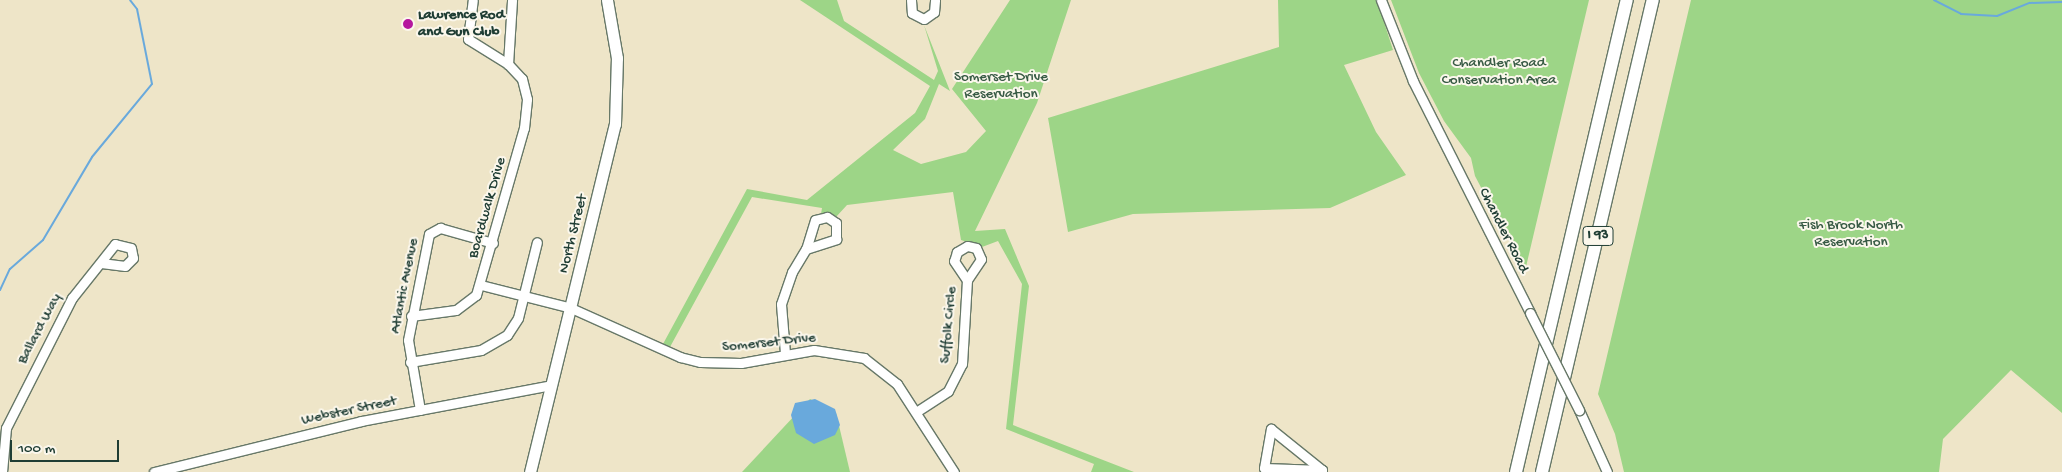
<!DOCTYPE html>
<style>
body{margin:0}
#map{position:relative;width:2062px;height:472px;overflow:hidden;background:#eee5c8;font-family:"Gochi Hand",sans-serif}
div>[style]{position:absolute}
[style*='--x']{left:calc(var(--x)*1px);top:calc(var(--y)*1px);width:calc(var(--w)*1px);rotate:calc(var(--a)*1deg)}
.green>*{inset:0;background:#9dd587}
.water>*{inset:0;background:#69a9dc}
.stream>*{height:2px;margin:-1px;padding:0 1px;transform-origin:1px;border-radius:1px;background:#69a9dc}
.roads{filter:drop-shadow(1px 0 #677868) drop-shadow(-1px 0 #677868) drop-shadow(0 1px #677868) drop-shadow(0 -1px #677868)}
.minor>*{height:9px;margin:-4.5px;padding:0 4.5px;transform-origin:4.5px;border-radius:4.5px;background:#fff}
.major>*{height:11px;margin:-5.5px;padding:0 5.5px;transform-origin:5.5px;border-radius:5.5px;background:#fff}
.highway>*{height:12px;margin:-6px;padding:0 6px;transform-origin:6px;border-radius:6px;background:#fff}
.bridges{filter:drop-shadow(1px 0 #677868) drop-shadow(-1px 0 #677868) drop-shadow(0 1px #677868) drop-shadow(0 -1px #677868)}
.minor-bridge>*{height:9px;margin:-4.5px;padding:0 4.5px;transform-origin:4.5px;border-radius:4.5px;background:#fff}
.dots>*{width:14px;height:14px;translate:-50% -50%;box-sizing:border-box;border:2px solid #fbf7ec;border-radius:50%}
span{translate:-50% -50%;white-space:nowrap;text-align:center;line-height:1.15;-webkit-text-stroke:4px #fbf7ec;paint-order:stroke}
.shield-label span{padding:1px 4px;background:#fbf7ec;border:1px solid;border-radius:4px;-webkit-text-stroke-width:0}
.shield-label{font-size:14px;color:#1f3d34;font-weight:700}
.poi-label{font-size:15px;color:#1f3d34;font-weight:700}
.left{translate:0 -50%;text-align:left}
.park-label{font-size:15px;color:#385b45}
.street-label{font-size:15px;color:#1f3d34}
.scale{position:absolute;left:10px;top:440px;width:109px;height:22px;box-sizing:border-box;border:2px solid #1f3d34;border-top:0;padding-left:6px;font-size:15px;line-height:18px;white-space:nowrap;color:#1f3d34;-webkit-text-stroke:4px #fbf7ec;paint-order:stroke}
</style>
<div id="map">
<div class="green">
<i style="clip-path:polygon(800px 0,837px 0,844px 21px,934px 80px,938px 71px,924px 25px,950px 91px,939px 84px,925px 119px,893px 150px,921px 164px,966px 152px,986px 131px,952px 89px,1010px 0,1071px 0,1037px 103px,975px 231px,1005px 229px,1029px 286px,1013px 425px,1134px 472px,1091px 472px,1094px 464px,1006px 429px,1022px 284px,998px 241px,982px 247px,961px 240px,953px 192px,847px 205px,836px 217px,821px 214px,822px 208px,752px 197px,670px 347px,663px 344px,747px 189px,807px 200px,915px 113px,930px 86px)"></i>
<i style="clip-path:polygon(1278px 0,1377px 0,1393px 50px,1344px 65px,1376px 132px,1406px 175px,1330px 208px,1133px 214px,1068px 232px,1048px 118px,1279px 47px)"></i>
<i style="clip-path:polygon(1391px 0,1589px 0,1525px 271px,1475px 176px,1471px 158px,1444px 121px,1419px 73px)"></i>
<i style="clip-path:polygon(1691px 0,2062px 0,2062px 413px,2011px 370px,1943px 439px,1939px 472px,1624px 472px,1615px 434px,1598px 394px)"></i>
<i style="clip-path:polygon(810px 399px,836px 413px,850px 472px,742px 472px)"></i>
</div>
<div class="water">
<i style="clip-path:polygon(815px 399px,835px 409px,840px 425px,835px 435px,814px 444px,796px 433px,791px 415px,795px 403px)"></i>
</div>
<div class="stream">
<i style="--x:1934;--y:0;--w:30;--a:27"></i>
<i style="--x:1961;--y:14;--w:36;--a:3"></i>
<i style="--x:1997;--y:16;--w:35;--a:-22"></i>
<i style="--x:2030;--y:3;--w:32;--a:-2"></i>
<i style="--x:0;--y:290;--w:23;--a:-65"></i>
<i style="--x:10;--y:269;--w:44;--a:-41.3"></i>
<i style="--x:43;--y:240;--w:96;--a:-59.4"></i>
<i style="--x:92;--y:157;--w:94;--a:-50.6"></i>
<i style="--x:152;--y:84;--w:76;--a:-101.3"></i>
<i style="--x:137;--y:9;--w:11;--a:-128"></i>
</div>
<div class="roads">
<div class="minor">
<i style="--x:911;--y:0;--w:13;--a:86"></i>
<i style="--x:912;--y:13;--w:13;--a:27"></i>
<i style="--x:924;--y:19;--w:12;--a:-35"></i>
<i style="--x:934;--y:12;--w:12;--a:-85"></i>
<i style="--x:1381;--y:0;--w:87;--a:68.4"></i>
<i style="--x:1413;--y:81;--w:260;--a:63.2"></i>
<i style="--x:508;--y:64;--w:64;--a:-86.4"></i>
<i style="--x:481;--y:285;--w:93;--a:14.3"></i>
<i style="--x:571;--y:308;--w:120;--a:24.2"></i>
<i style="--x:680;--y:357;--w:21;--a:14"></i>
<i style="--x:700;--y:362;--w:41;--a:1.4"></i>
<i style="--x:741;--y:363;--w:74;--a:-10.1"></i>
<i style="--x:814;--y:350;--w:51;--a:9.1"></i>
<i style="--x:864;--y:358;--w:42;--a:38.2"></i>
<i style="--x:897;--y:384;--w:105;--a:57.1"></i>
<i style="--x:411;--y:316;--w:45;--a:-7.6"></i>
<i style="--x:456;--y:310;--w:25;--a:-37"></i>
<i style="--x:476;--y:295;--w:174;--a:-74"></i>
<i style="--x:524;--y:128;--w:29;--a:-84"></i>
<i style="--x:527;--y:99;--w:21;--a:-104"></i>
<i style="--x:522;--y:79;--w:21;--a:-133"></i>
<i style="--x:508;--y:64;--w:47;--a:-148"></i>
<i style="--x:468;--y:39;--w:39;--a:-83"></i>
<i style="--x:785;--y:353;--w:49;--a:-94.7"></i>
<i style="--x:781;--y:304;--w:34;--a:-71"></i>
<i style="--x:792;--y:272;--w:27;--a:-59"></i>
<i style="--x:806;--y:249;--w:32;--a:-18"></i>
<i style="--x:836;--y:239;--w:16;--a:-90"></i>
<i style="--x:836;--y:223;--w:11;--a:-146"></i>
<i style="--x:827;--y:217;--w:12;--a:166"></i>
<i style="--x:815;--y:220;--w:30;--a:107"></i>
<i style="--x:410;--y:362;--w:72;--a:-9.6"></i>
<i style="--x:481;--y:350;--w:30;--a:-30"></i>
<i style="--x:507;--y:335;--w:20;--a:-57"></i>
<i style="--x:518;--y:318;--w:78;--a:-76"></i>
<i style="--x:420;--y:410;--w:71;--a:-99.7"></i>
<i style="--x:408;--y:340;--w:108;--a:-78.8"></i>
<i style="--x:429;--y:234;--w:13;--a:-29"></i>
<i style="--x:440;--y:228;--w:55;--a:15.8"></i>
<i style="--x:1579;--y:410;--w:68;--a:65.7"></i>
<i style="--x:916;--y:412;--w:38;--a:-33"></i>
<i style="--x:948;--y:391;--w:30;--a:-63"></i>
<i style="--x:962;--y:364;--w:84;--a:-86.6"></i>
<i style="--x:967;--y:280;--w:25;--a:-56"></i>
<i style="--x:981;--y:259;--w:12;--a:-114"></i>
<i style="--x:976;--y:248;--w:9;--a:-167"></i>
<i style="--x:967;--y:246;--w:12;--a:149"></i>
<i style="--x:957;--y:252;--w:9;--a:108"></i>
<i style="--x:954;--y:261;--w:23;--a:56"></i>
<i style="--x:1322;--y:470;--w:58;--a:-178"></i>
<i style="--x:1264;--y:468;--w:40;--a:-80"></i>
<i style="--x:1271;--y:429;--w:65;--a:38.8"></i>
<i style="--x:1322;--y:470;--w:2;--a:90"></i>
<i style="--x:2;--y:472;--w:44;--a:-84.8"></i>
<i style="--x:6;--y:428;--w:146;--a:-63.1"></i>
<i style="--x:72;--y:298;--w:69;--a:-51.5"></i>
<i style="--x:115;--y:244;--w:16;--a:14"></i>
<i style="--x:131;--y:248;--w:10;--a:79"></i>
<i style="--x:133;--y:258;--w:11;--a:135"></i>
<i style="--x:125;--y:266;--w:24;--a:-173"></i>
<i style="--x:154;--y:472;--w:213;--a:-13.8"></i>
<i style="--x:361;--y:421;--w:193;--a:-10.7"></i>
</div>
<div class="major">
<i style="--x:530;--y:472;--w:358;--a:-76.3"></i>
<i style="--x:615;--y:124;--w:66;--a:-88.3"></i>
<i style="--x:617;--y:58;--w:59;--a:-99.8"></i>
</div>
<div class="highway">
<i style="--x:1516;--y:472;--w:485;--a:-76.8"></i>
<i style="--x:1542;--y:472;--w:485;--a:-76.8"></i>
</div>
</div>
<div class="bridges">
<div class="minor-bridge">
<i style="--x:1530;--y:313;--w:109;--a:63.2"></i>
</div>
</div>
<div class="dots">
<i style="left:408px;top:24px;background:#b5179e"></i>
</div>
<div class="shield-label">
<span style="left:1598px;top:236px">I 93</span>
</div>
<div class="poi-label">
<span class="left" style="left:418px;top:24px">Lawrence Rod<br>and Gun Club</span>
</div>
<div class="park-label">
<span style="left:1499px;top:72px">Chandler Road<br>Conservation Area</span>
<span style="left:1001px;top:86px">Somerset Drive<br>Reservation</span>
<span style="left:1851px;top:234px">Fish Brook North<br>Reservation</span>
</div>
<div class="street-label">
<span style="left:488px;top:208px;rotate:-74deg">Boardwalk Drive</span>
<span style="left:1503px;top:231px;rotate:63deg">Chandler Road</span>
<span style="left:574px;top:234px;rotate:-76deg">North Street</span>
<span style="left:405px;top:286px;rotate:-79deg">Atlantic Avenue</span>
<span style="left:949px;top:325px;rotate:-85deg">Suffolk Circle</span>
<span style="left:40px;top:329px;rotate:-62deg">Ballard Way</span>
<span style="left:769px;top:343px;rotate:-6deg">Somerset Drive</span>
<span style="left:349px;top:411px;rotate:-12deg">Webster Street</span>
</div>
<div class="scale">100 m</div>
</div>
